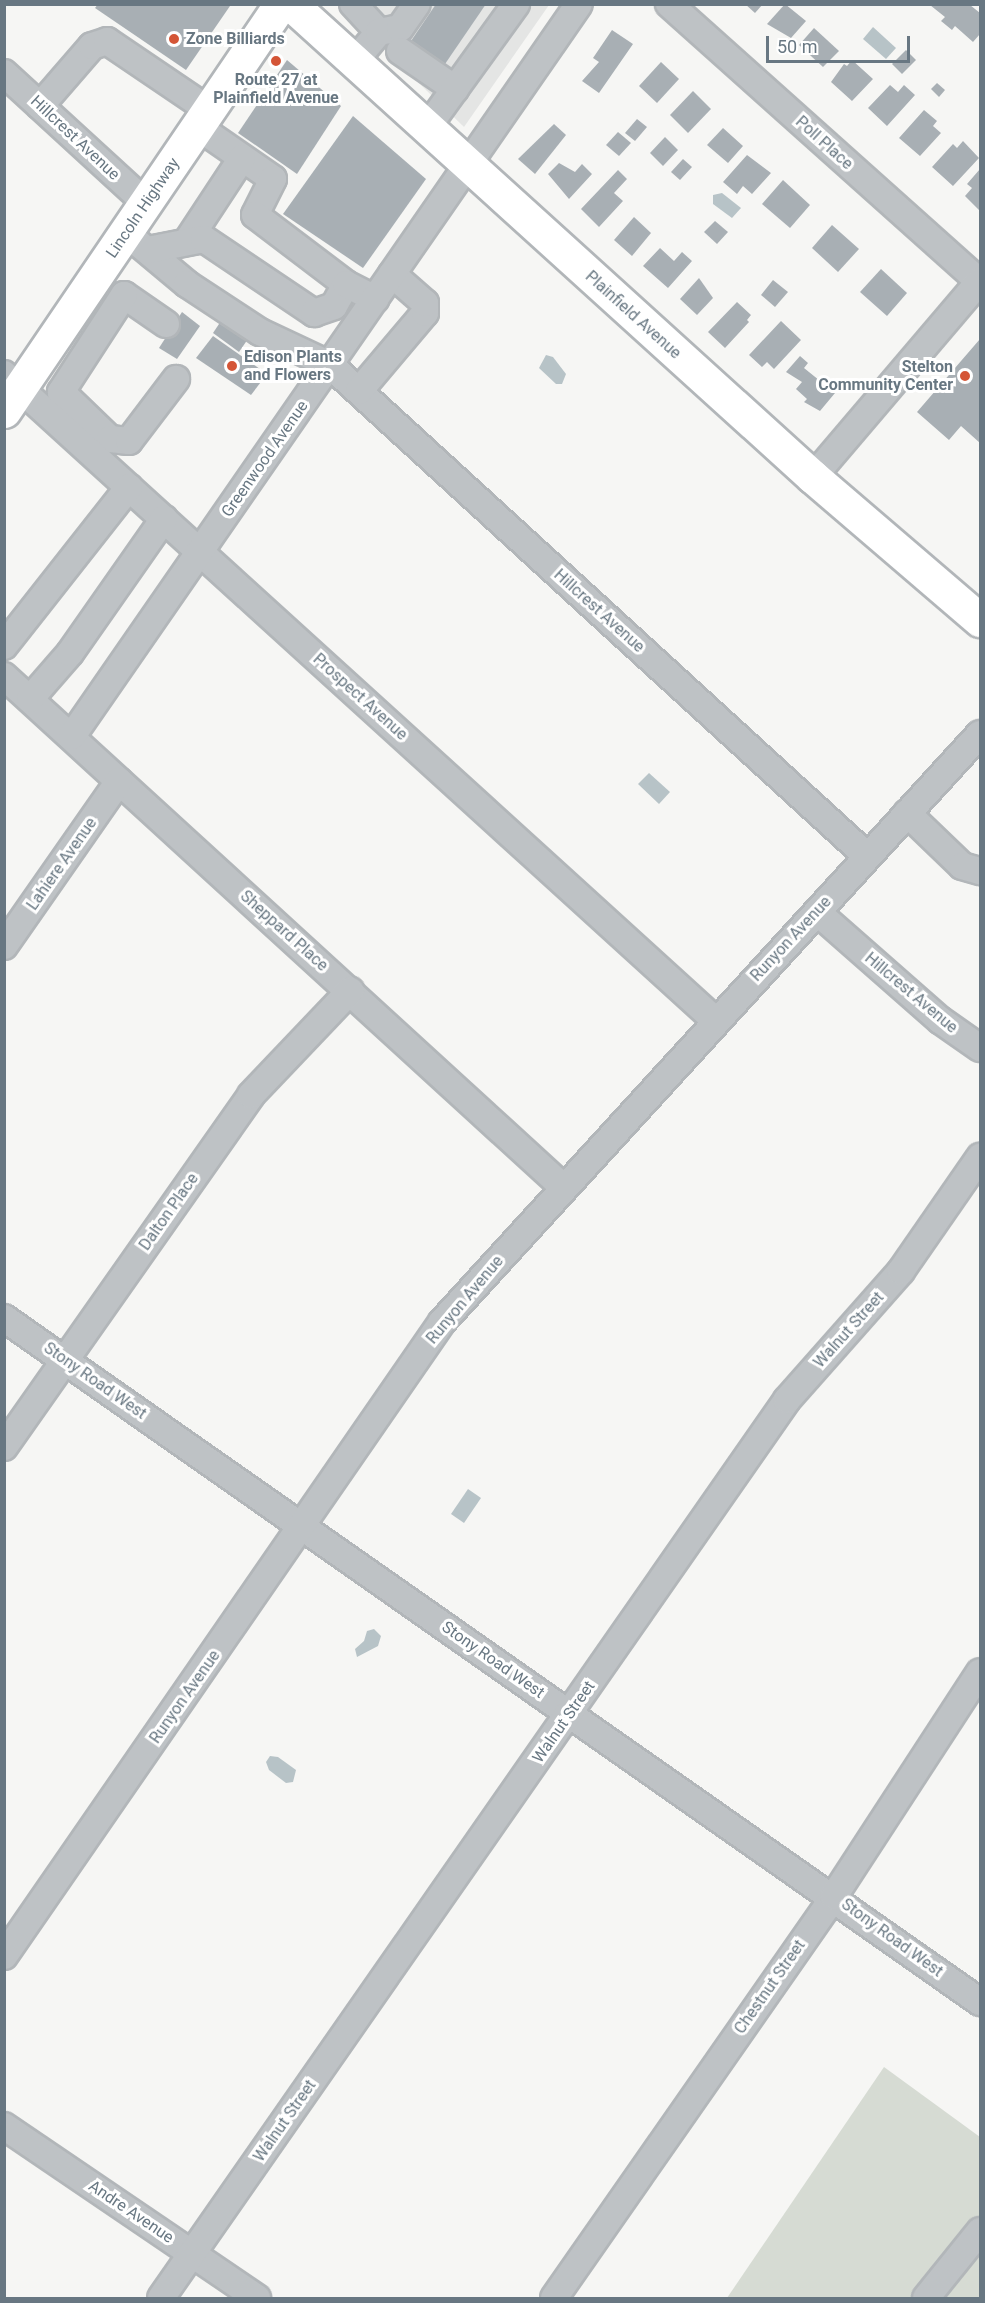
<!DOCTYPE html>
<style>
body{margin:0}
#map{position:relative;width:985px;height:2303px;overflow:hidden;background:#f6f6f4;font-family:Roboto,sans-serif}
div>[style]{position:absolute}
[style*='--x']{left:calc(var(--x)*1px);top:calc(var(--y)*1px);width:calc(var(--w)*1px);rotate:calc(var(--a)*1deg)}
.built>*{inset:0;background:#e4e5e4}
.green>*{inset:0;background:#d6dbd3}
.water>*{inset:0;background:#b7c3c7}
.building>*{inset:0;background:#a8afb4}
.roads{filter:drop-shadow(2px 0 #b2b6b9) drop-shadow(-2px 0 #b2b6b9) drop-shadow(0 2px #b2b6b9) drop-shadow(0 -2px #b2b6b9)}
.minor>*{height:26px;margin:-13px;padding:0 13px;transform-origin:13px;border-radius:13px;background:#bec2c5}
.major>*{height:33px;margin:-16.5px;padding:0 16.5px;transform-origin:16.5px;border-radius:16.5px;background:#fff}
.dots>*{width:16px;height:16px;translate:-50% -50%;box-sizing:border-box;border:3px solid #fff;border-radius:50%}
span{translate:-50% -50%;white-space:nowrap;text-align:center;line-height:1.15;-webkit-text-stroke:6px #fff;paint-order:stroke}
.poi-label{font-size:16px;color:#687782;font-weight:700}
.left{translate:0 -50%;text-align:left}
.right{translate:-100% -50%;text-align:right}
.street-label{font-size:16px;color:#687782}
.frame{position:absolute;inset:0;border:6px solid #687782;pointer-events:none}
.scale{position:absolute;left:766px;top:36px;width:144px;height:27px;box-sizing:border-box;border:3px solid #687782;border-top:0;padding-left:8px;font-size:18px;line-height:21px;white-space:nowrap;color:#687782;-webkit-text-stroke:4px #fff;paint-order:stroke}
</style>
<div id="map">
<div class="built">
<i style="clip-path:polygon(344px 5px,549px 5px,464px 127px,347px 13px)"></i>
</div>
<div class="green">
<i style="clip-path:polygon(884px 2067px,980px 2137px,980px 2298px,727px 2298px)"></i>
</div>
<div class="water">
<i style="clip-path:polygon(873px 27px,896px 48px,886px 59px,863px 39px)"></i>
<i style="clip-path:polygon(722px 193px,741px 208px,732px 218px,713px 204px,713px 195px)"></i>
<i style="clip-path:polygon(546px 355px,553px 357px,566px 374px,562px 384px,556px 384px,539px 368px)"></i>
<i style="clip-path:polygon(649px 773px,670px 792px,659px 804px,638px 784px)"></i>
<i style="clip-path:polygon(468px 1489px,481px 1498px,464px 1523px,451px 1514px)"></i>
<i style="clip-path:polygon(374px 1629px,381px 1636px,378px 1646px,357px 1657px,355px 1649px,364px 1641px,367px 1631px)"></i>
<i style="clip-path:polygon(270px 1756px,278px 1757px,296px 1770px,293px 1782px,286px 1783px,269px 1770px,266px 1762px)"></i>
</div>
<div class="building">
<i style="clip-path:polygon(98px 4px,228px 4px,230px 6px,186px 70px,95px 8px)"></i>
<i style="clip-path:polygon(436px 4px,486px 4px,445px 64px,411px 41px)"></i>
<i style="clip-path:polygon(745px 4px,763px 4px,755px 13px)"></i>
<i style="clip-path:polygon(785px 4px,806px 21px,791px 38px,767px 24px)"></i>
<i style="clip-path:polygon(930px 5px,970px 5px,980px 13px,980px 34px,973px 42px,955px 26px,952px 30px,941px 21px,945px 17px)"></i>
<i style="clip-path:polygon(814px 28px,839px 51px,823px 67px,799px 45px)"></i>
<i style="clip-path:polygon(612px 30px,633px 44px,599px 93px,582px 81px,599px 62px,593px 58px)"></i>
<i style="clip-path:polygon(906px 50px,916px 60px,902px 74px,892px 64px)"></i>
<i style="clip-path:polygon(287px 60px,341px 106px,297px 174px,238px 133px)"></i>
<i style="clip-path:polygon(852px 60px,873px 79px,852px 101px,831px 82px,844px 64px,847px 66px)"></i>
<i style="clip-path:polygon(661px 62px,679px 79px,657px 103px,639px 86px)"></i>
<i style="clip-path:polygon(937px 83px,945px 90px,939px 97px,931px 89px)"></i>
<i style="clip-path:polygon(890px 85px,898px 92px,904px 85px,915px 95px,887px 126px,868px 108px)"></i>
<i style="clip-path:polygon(693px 91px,711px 109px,688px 133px,670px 115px)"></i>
<i style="clip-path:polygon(924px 110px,937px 121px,933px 126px,941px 133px,920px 156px,899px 138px)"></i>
<i style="clip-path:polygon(353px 116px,426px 179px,363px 268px,283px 214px)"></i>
<i style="clip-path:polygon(637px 119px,647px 127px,635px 141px,625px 133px)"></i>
<i style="clip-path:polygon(554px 124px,566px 135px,535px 174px,518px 159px)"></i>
<i style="clip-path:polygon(723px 128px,743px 146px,728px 163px,707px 145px)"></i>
<i style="clip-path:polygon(618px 132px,631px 143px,619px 156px,606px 145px)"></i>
<i style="clip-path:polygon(665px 137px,678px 150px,663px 166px,650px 153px)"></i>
<i style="clip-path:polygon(963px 141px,979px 158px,953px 186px,932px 167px,953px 144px,957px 148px)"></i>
<i style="clip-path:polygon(747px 155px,771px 173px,752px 194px,743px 186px,737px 194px,723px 182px)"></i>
<i style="clip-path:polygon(683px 159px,692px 167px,680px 180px,671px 172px)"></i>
<i style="clip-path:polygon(559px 163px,575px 172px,582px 164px,592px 174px,569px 199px,548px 174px)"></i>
<i style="clip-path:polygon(980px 169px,980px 211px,965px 196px,972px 188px,967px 184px)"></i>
<i style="clip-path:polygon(618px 170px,627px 179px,614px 193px,623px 201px,599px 227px,581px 209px)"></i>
<i style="clip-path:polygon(783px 180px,810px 205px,790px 228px,762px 204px)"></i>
<i style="clip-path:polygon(634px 217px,651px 233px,632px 256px,614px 240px)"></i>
<i style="clip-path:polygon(715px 221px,728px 232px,717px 244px,704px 232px)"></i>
<i style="clip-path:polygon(832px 225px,859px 249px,838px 272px,812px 248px)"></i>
<i style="clip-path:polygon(660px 248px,674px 261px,682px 252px,692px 261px,668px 288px,643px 266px)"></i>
<i style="clip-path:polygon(881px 269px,907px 293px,887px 316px,860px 292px)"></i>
<i style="clip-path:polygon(699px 278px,713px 298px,697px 315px,680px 299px)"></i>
<i style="clip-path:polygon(773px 280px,788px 292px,775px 307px,761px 295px)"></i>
<i style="clip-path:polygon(737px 302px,751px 315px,747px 320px,749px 322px,725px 348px,708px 332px)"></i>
<i style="clip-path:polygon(182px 312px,200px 326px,177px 359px,159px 348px)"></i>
<i style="clip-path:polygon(223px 318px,250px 336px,239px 352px,213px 333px)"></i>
<i style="clip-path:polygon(781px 321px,801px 340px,774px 369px,767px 362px,762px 367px,749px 355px)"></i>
<i style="clip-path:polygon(213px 336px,267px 374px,251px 395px,196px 358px)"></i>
<i style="clip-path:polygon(980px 339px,980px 443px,961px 426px,949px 440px,917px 412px)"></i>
<i style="clip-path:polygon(800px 356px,808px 363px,804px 368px,835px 393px,820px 411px,804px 402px,807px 399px,796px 389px,802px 382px,786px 372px)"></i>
</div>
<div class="roads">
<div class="minor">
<i style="--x:353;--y:4;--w:38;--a:47"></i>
<i style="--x:379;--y:32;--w:39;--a:130"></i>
<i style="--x:669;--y:4;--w:417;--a:41.8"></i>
<i style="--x:379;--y:32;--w:21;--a:-11"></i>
<i style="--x:400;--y:28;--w:29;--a:-55"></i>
<i style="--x:400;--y:51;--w:67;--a:34.6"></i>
<i style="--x:4;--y:73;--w:193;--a:42.5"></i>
<i style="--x:40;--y:106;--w:79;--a:-49.1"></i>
<i style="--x:92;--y:46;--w:16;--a:-18"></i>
<i style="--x:107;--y:41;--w:123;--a:34.1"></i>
<i style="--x:198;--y:127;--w:91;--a:34.7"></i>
<i style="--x:273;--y:179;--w:40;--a:116.6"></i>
<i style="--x:255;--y:215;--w:114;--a:37.2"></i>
<i style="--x:426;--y:129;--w:154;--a:-54.2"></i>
<i style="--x:126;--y:233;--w:80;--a:39.9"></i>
<i style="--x:187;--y:284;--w:87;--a:33.3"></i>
<i style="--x:260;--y:332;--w:77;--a:25.2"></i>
<i style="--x:330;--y:365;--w:728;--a:42.44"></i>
<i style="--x:188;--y:240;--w:98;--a:-56.6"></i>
<i style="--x:148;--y:250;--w:57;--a:-11.1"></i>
<i style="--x:204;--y:239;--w:133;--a:33.9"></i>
<i style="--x:314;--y:313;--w:21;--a:-19"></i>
<i style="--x:334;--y:306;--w:25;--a:-61"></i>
<i style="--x:346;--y:284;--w:33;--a:27"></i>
<i style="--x:166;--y:324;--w:51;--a:-145.4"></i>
<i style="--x:124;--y:295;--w:116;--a:123"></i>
<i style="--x:61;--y:392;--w:68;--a:43.8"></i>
<i style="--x:110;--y:439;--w:19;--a:6"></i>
<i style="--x:129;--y:441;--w:78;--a:-52.8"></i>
<i style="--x:4;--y:374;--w:961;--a:42.26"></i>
<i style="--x:359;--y:391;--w:102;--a:-49.8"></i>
<i style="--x:425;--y:313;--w:10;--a:-90"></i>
<i style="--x:425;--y:303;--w:44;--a:-138.7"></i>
<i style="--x:813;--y:477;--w:257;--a:-49.6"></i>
<i style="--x:4;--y:646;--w:202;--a:-51.8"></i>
<i style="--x:4;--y:676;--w:757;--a:42.43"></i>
<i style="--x:30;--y:699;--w:61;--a:-49"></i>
<i style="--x:70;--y:653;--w:164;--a:-55"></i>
<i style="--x:72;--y:736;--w:890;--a:-55.29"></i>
<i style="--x:907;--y:813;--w:76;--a:43.9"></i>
<i style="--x:962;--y:866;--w:19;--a:16"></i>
<i style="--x:817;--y:912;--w:164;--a:41.3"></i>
<i style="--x:940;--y:1020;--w:49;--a:35"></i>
<i style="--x:4;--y:946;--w:201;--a:-55.1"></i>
<i style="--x:4;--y:1318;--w:1192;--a:35.02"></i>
<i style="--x:4;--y:1447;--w:430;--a:-54.9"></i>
<i style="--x:251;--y:1095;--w:144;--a:-46.4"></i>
<i style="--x:4;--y:1956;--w:771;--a:-55.36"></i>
<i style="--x:442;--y:1322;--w:797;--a:-47.54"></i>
<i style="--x:4;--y:2126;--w:306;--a:34.2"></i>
<i style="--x:161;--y:2298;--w:1095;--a:-55.12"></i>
<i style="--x:787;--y:1400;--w:172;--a:-48.5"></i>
<i style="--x:901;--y:1271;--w:139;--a:-55.3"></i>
<i style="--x:554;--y:2298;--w:490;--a:-55.1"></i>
<i style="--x:834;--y:1896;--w:267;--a:-56.9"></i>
<i style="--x:926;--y:2298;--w:86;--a:-51.1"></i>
</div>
<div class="major">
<i style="--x:291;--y:4;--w:704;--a:42.18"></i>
<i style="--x:813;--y:477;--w:220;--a:40.6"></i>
<i style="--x:4;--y:411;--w:492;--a:-55.8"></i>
</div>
</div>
<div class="dots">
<i style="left:174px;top:39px;background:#d45536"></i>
<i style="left:276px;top:61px;background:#d45536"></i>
<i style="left:232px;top:366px;background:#d45536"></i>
<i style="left:965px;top:376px;background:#d45536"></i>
</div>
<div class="poi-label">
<span class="left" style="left:186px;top:39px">Zone Billiards</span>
<span style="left:276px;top:89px">Route 27 at<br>Plainfield Avenue</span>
<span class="left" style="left:244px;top:366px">Edison Plants<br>and Flowers</span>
<span class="right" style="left:953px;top:376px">Stelton<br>Community Center</span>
</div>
<div class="street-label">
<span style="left:75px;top:138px;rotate:43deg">Hillcrest Avenue</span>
<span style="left:824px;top:143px;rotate:42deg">Poll Place</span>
<span style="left:143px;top:208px;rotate:-56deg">Lincoln Highway</span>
<span style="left:633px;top:315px;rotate:42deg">Plainfield Avenue</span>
<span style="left:265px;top:459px;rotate:-55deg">Greenwood Avenue</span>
<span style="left:599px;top:611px;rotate:42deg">Hillcrest Avenue</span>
<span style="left:360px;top:697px;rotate:42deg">Prospect Avenue</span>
<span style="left:62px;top:864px;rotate:-55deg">Lahiere Avenue</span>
<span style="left:284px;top:931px;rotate:42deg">Sheppard Place</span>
<span style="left:791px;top:939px;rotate:-47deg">Runyon Avenue</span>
<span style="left:911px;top:993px;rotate:40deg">Hillcrest Avenue</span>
<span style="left:169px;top:1212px;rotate:-55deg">Dalton Place</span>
<span style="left:465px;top:1300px;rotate:-50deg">Runyon Avenue</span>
<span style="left:849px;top:1330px;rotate:-48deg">Walnut Street</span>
<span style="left:95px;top:1381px;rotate:35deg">Stony Road West</span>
<span style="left:493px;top:1660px;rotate:35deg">Stony Road West</span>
<span style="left:185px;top:1697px;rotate:-55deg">Runyon Avenue</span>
<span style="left:564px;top:1722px;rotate:-55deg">Walnut Street</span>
<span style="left:892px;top:1938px;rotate:36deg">Stony Road West</span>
<span style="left:770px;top:1987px;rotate:-55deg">Chestnut Street</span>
<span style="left:285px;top:2121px;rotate:-55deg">Walnut Street</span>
<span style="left:131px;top:2212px;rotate:34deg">Andre Avenue</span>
</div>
<div class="frame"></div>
<div class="scale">50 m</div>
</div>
